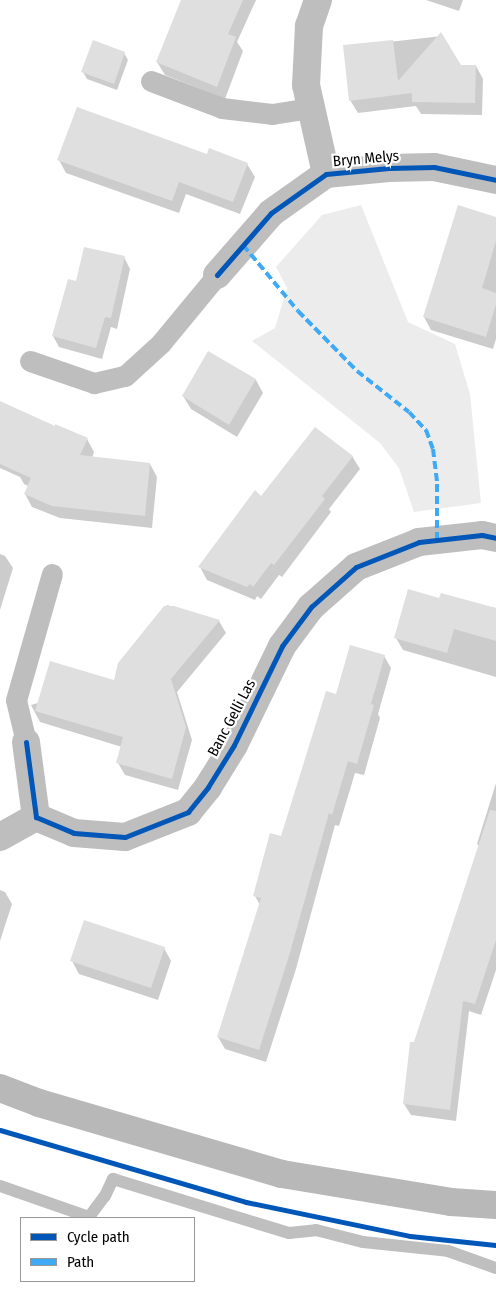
<!DOCTYPE html>
<style>
body{margin:0}
#map{position:relative;width:496px;height:1302px;overflow:hidden;background:#fff;font-family:"Fira Sans Condensed",sans-serif}
div>[style]{position:absolute}
[style*='--x']{left:calc(var(--x)*1px);top:calc(var(--y)*1px);width:calc(var(--w)*1px);rotate:calc(var(--a)*1deg)}
.green>*{inset:0;background:#ececec}
.shadow>*{inset:0;background:#0003}
.stream>*{height:12px;margin:-6px;padding:0 6px;transform-origin:6px;border-radius:6px;background:#bfbfbf}
.building>*{inset:0;background:#dfdfdf}
.service>*{height:21px;margin:-10.5px;padding:0 10.5px;transform-origin:10.5px;border-radius:10.5px;background:#bebebe}
.minor>*{height:28px;margin:-14px;padding:0 14px;transform-origin:14px;border-radius:14px;background:#bebebe}
.secondary>*{height:28px;margin:-14px;padding:0 14px;transform-origin:14px;border-radius:14px;background:#b8b8b8}
.quiet>*{height:4px;margin-top:-2px;transform-origin:0;background:repeating-linear-gradient(90deg,#3fa9f5 0 8px,transparent 0 12px)}
.cycleway>*{height:5px;margin:-2.5px;padding:0 2.5px;transform-origin:2.5px;border-radius:2.5px;background:#0057b8}
span{translate:-50% -50%;white-space:nowrap;text-align:center;line-height:1.15;-webkit-text-stroke:4.5px #fff;paint-order:stroke}
.street-label{font-size:15px;color:#000}
.legend{position:absolute;left:20px;top:1217px;width:175px;height:65px;box-sizing:border-box;background:#fff;border:1px solid #999;margin:0;padding:6px 9px;list-style:none;font-size:15px;color:#000}
.legend li{display:flex;align-items:center;gap:10px;height:25px}
.legend b{width:25px;border:1px solid #999}
</style>
<div id="map">
<div class="green">
<i style="clip-path:polygon(361px 205px,408px 322px,455px 344px,470px 394px,481px 503px,414px 512px,399px 468px,380px 443px,252px 341px,275px 328px,287px 288px,276px 267px,322px 215px)"></i>
</div>
<div class="shadow">
<i style="clip-path:polygon(183px 0,256px 0,237px 42px,243px 51px,225px 99px,165px 75px,157px 62px)"></i>
<i style="clip-path:polygon(426px 0,463px 0,459px 11px)"></i>
<i style="clip-path:polygon(442px 36px,460px 66px,476px 66px,483px 79px,482px 115px,421px 114px,416px 106px,358px 113px,350px 100px,344px 47px)"></i>
<i style="clip-path:polygon(124px 53px,128px 60px,117px 90px,87px 79px,83px 72px)"></i>
<i style="clip-path:polygon(59px 160px,247px 164px,255px 177px,240px 214px,186px 194px,179px 213px,66px 173px)"></i>
<i style="clip-path:polygon(496px 218px,496px 339px,493px 349px,431px 330px,424px 317px)"></i>
<i style="clip-path:polygon(124px 257px,130px 269px,117px 329px,111px 327px,102px 359px,59px 347px,53px 336px,77px 283px)"></i>
<i style="clip-path:polygon(209px 353px,256px 380px,263px 393px,237px 437px,191px 409px,183px 396px)"></i>
<i style="clip-path:polygon(0 402px,55px 428px,87px 439px,94px 452px,92px 458px,150px 464px,157px 477px,152px 528px,60px 518px,32px 507px,25px 494px,28px 486px,24px 484px,20px 477px,0 468px)"></i>
<i style="clip-path:polygon(352px 456px,360px 469px,329px 509px,331px 512px,282px 577px,279px 575px,261px 599px,257px 596px,255px 600px,207px 580px,200px 567px)"></i>
<i style="clip-path:polygon(0 554px,5px 556px,13px 568px,0 610px)"></i>
<i style="clip-path:polygon(440px 599px,496px 608px,496px 677px,403px 650px,396px 638px)"></i>
<i style="clip-path:polygon(167px 605px,219px 621px,226px 633px,177px 692px,192px 740px,178px 790px,125px 775px,118px 763px,122px 747px,40px 722px,31px 705px,115px 680px,119px 664px)"></i>
<i style="clip-path:polygon(384px 656px,391px 668px,378px 714px,380px 718px,364px 775px,355px 773px,339px 826px,335px 825px,296px 969px,266px 1062px,225px 1049px,218px 1037px,260px 905px,255px 896px,282px 837px,337px 695px)"></i>
<i style="clip-path:polygon(496px 783px,496px 970px,481px 1015px,469px 1011px,456px 1121px,411px 1115px,404px 1104px,414px 1043px,479px 846px,477px 844px)"></i>
<i style="clip-path:polygon(0 890px,5px 892px,12px 904px,0 941px)"></i>
<i style="clip-path:polygon(164px 948px,171px 961px,158px 1000px,79px 974px,72px 961px)"></i>
</div>
<div class="stream">
<i style="--x:0;--y:1186;--w:94;--a:19.2"></i>
<i style="--x:89;--y:1217;--w:26;--a:-53"></i>
<i style="--x:105;--y:1196;--w:19;--a:-65"></i>
<i style="--x:113;--y:1179;--w:184;--a:17.1"></i>
<i style="--x:289;--y:1233;--w:27;--a:-6"></i>
<i style="--x:316;--y:1230;--w:49;--a:14.3"></i>
<i style="--x:363;--y:1242;--w:85;--a:6"></i>
<i style="--x:448;--y:1251;--w:51;--a:19.5"></i>
</div>
<div class="building">
<i style="clip-path:polygon(181px 0,243px 0,228px 34px,236px 37px,217px 87px,156px 62px)"></i>
<i style="clip-path:polygon(441px 32px,461px 65px,476px 65px,475px 103px,412px 102px,412px 93px,349px 101px,343px 45px,393px 40px,398px 81px)"></i>
<i style="clip-path:polygon(93px 40px,125px 52px,114px 84px,81px 72px)"></i>
<i style="clip-path:polygon(77px 107px,207px 154px,209px 148px,248px 163px,233px 202px,179px 182px,172px 201px,57px 160px)"></i>
<i style="clip-path:polygon(458px 205px,496px 217px,496px 241px,482px 288px,496px 293px,496px 304px,486px 337px,423px 317px)"></i>
<i style="clip-path:polygon(84px 247px,125px 256px,111px 318px,105px 317px,96px 348px,52px 336px,68px 279px,76px 281px)"></i>
<i style="clip-path:polygon(208px 351px,256px 379px,229px 425px,182px 396px)"></i>
<i style="clip-path:polygon(0 401px,55px 426px,55px 424px,88px 438px,80px 455px,150px 463px,145px 516px,52px 506px,24px 494px,31px 478px,0 464px)"></i>
<i style="clip-path:polygon(315px 427px,353px 456px,322px 496px,325px 499px,274px 565px,271px 563px,253px 587px,250px 584px,247px 587px,198px 567px,255px 490px,261px 496px)"></i>
<i style="clip-path:polygon(408px 589px,439px 598px,441px 593px,496px 608px,496px 641px,454px 629px,447px 653px,394px 638px)"></i>
<i style="clip-path:polygon(164px 606px,174px 606px,220px 620px,171px 679px,186px 727px,172px 779px,116px 763px,123px 737px,35px 711px,50px 661px,114px 680px,118px 663px)"></i>
<i style="clip-path:polygon(350px 645px,385px 655px,371px 704px,374px 705px,357px 764px,348px 761px,332px 815px,329px 813px,289px 956px,259px 1050px,217px 1037px,261px 898px,253px 896px,270px 833px,281px 836px,326px 691px,336px 694px)"></i>
<i style="clip-path:polygon(490px 810px,496px 811px,496px 940px,475px 1004px,463px 1001px,450px 1110px,403px 1104px,410px 1042px,414px 1042px)"></i>
<i style="clip-path:polygon(84px 920px,165px 947px,151px 988px,70px 961px)"></i>
</div>
<div class="service">
<i style="--x:151;--y:81;--w:76;--a:20.8"></i>
<i style="--x:222;--y:108;--w:50;--a:6.8"></i>
<i style="--x:272;--y:114;--w:39;--a:-9"></i>
<i style="--x:30;--y:361;--w:68;--a:19"></i>
<i style="--x:94;--y:383;--w:32;--a:-13"></i>
<i style="--x:125;--y:376;--w:49;--a:-42.5"></i>
<i style="--x:161;--y:343;--w:88;--a:-50.5"></i>
<i style="--x:26;--y:742;--w:43;--a:-103.4"></i>
<i style="--x:16;--y:700;--w:131;--a:-74.1"></i>
</div>
<div class="minor">
<i style="--x:318;--y:0;--w:28;--a:109"></i>
<i style="--x:309;--y:26;--w:59;--a:92.9"></i>
<i style="--x:306;--y:85;--w:91;--a:77.3"></i>
<i style="--x:217;--y:275;--w:82;--a:-48.9"></i>
<i style="--x:271;--y:213;--w:67;--a:-35.3"></i>
<i style="--x:326;--y:174;--w:63;--a:-5.4"></i>
<i style="--x:389;--y:168;--w:45;--a:-1.3"></i>
<i style="--x:434;--y:167;--w:63;--a:11.8"></i>
<i style="--x:26;--y:742;--w:76;--a:82.4"></i>
<i style="--x:36;--y:817;--w:41;--a:22.8"></i>
<i style="--x:74;--y:833;--w:51;--a:4.5"></i>
<i style="--x:125;--y:837;--w:68;--a:-21.6"></i>
<i style="--x:188;--y:812;--w:32;--a:-51"></i>
<i style="--x:208;--y:787;--w:49;--a:-58.2"></i>
<i style="--x:234;--y:745;--w:110;--a:-64.1"></i>
<i style="--x:282;--y:646;--w:49;--a:-53.4"></i>
<i style="--x:311;--y:607;--w:60;--a:-41.6"></i>
<i style="--x:356;--y:567;--w:68;--a:-21.6"></i>
<i style="--x:419;--y:542;--w:63;--a:-6.3"></i>
<i style="--x:482;--y:535;--w:14;--a:12"></i>
<i style="--x:0;--y:837;--w:41;--a:-29.1"></i>
</div>
<div class="secondary">
<i style="--x:0;--y:1088;--w:42;--a:21"></i>
<i style="--x:39;--y:1103;--w:253;--a:16.3"></i>
<i style="--x:282;--y:1174;--w:171;--a:9.4"></i>
<i style="--x:451;--y:1202;--w:45;--a:3.8"></i>
</div>
<div class="quiet">
<i style="--x:243;--y:245;--w:86;--a:50.2"></i>
<i style="--x:298;--y:311;--w:84;--a:45.5"></i>
<i style="--x:357;--y:371;--w:66;--a:38.3"></i>
<i style="--x:409;--y:412;--w:25;--a:47"></i>
<i style="--x:426;--y:430;--w:20;--a:70"></i>
<i style="--x:433;--y:449;--w:35;--a:83"></i>
<i style="--x:437;--y:484;--w:56;--a:90"></i>
</div>
<div class="cycleway">
<i style="--x:217;--y:275;--w:82;--a:-48.9"></i>
<i style="--x:271;--y:213;--w:67;--a:-35.3"></i>
<i style="--x:326;--y:174;--w:63;--a:-5.4"></i>
<i style="--x:389;--y:168;--w:45;--a:-1.3"></i>
<i style="--x:434;--y:167;--w:63;--a:11.8"></i>
<i style="--x:26;--y:742;--w:76;--a:82.4"></i>
<i style="--x:36;--y:817;--w:41;--a:22.8"></i>
<i style="--x:74;--y:833;--w:51;--a:4.5"></i>
<i style="--x:125;--y:837;--w:68;--a:-21.6"></i>
<i style="--x:188;--y:812;--w:32;--a:-51"></i>
<i style="--x:208;--y:787;--w:49;--a:-58.2"></i>
<i style="--x:234;--y:745;--w:110;--a:-64.1"></i>
<i style="--x:282;--y:646;--w:49;--a:-53.4"></i>
<i style="--x:311;--y:607;--w:60;--a:-41.6"></i>
<i style="--x:356;--y:567;--w:68;--a:-21.6"></i>
<i style="--x:419;--y:542;--w:63;--a:-6.3"></i>
<i style="--x:482;--y:535;--w:14;--a:12"></i>
<i style="--x:0;--y:1130;--w:256;--a:16.3"></i>
<i style="--x:246;--y:1202;--w:167;--a:11.7"></i>
<i style="--x:410;--y:1236;--w:86;--a:6"></i>
</div>
<div class="street-label">
<span style="left:366px;top:159px;rotate:-5deg">Bryn Melys</span>
<span style="left:232px;top:718px;rotate:-62deg">Banc Gelli Las</span>
</div>
<ul class="legend">
<li><b style="height:6px;background:#0057b8"></b>Cycle path</li>
<li><b style="height:6px;background:#3fa9f5"></b>Path</li>
</ul>
</div>
